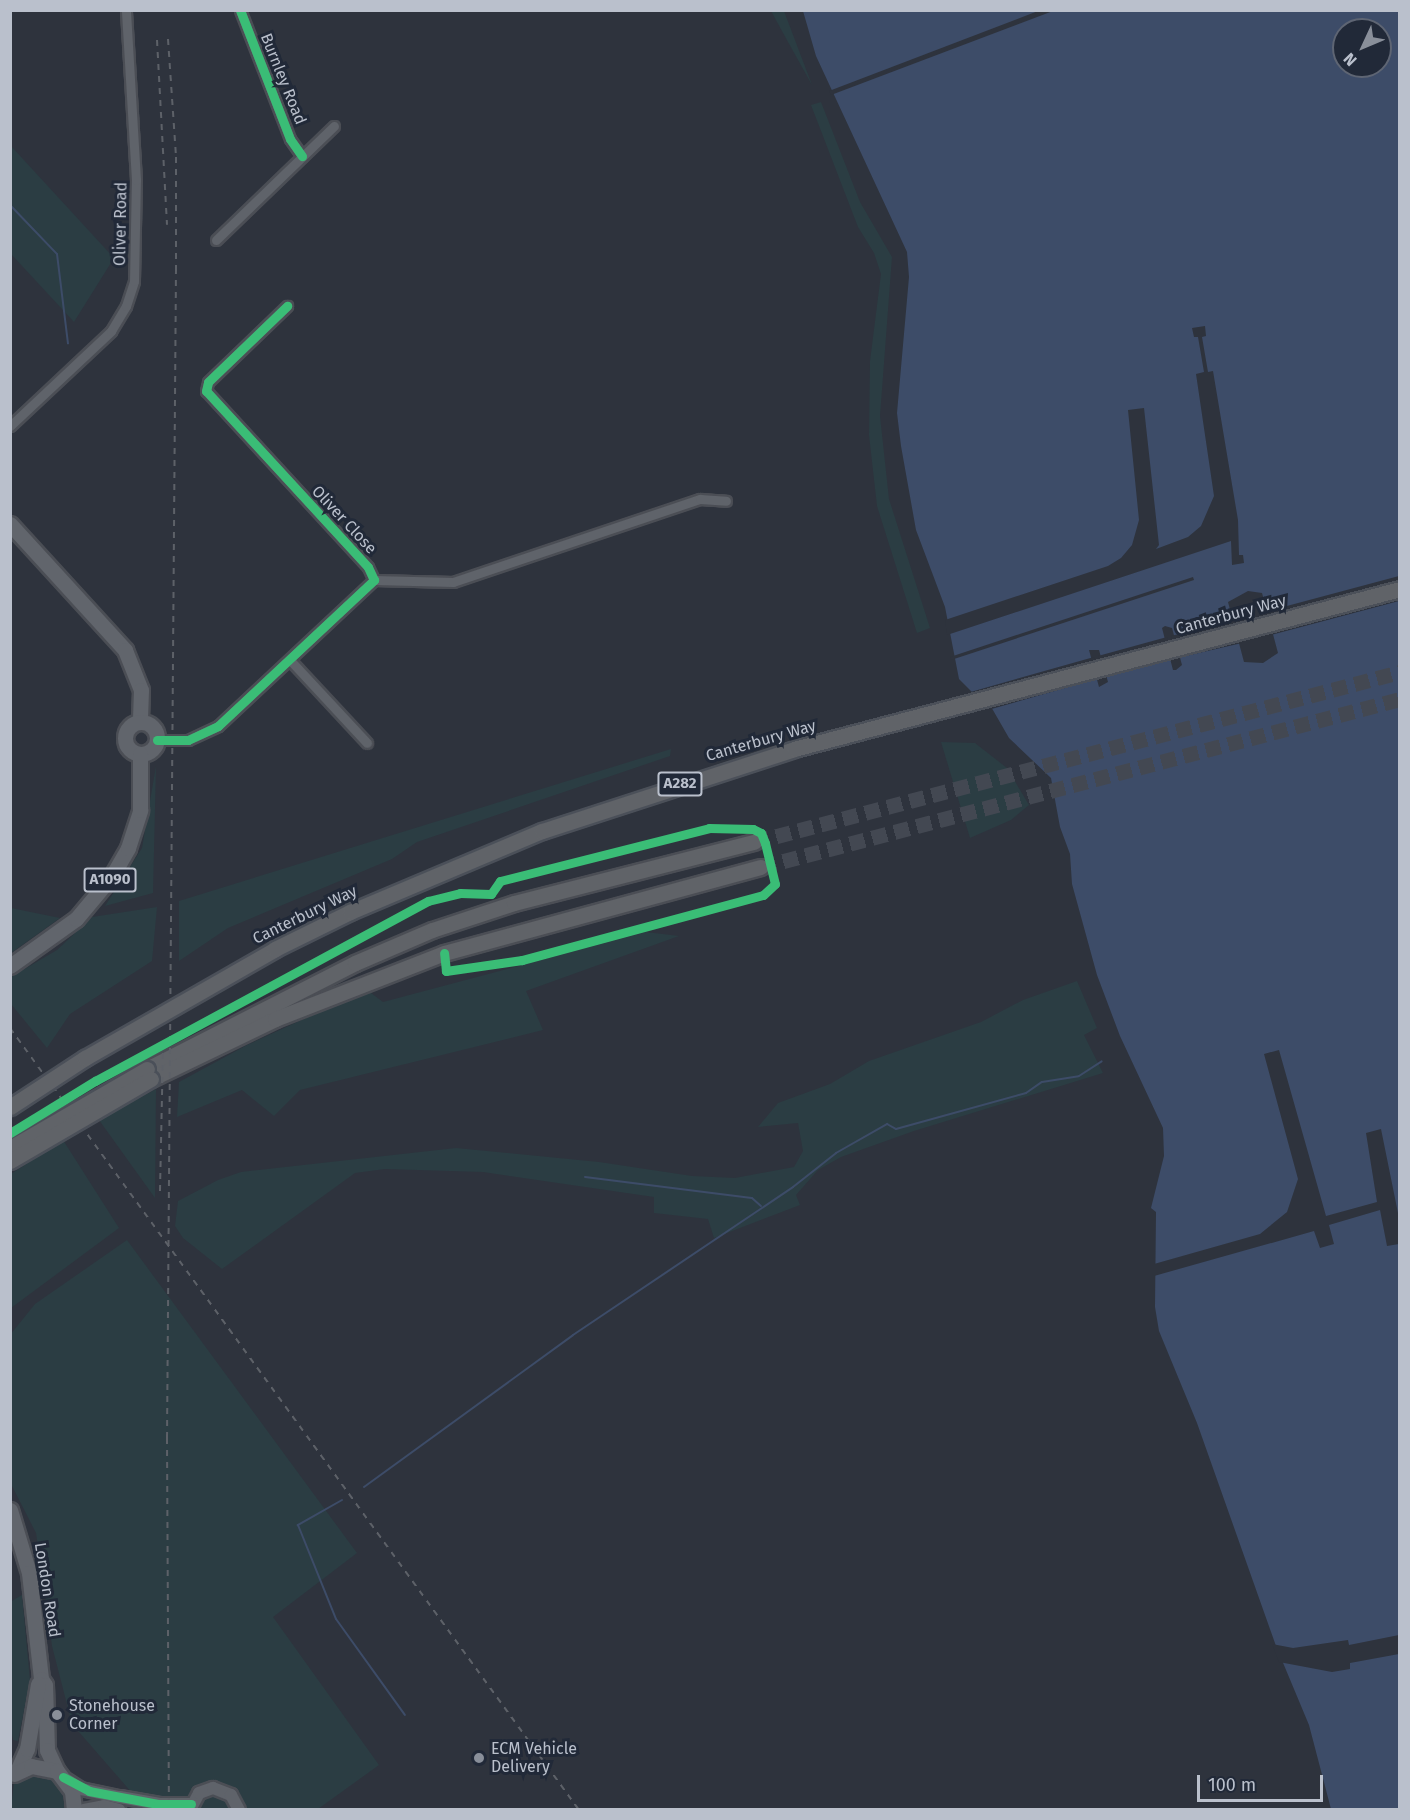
<!DOCTYPE html>
<style>
body{margin:0}
#map{position:relative;width:1410px;height:1820px;overflow:hidden;background:#2e333d;font-family:"Fira Sans",sans-serif}
div>[style]{position:absolute}
[style*='--x']{left:calc(var(--x)*1px);top:calc(var(--y)*1px);width:calc(var(--w)*1px);rotate:calc(var(--a)*1deg)}
.green>*{inset:0;background:#2b3d43}
.water>*{inset:0;background:#3d4c68}
.pier>*{inset:0;background:#2e333d}
.stream>*{height:2px;margin:-1px;padding:0 1px;transform-origin:1px;border-radius:1px;background:#3d4c68}
.trunk-tunnel>*{height:15px;margin-top:-7.5px;transform-origin:0;background:repeating-linear-gradient(90deg,#434852 0 15px,transparent 0 23px)}
.roads{filter:drop-shadow(2px 0 #4b4e55) drop-shadow(-2px 0 #4b4e55) drop-shadow(0 2px #4b4e55) drop-shadow(0 -2px #4b4e55)}
.minor>*{height:9px;margin:-4.5px;padding:0 4.5px;transform-origin:4.5px;border-radius:4.5px;background:#5f636a}
.tertiary>*{height:12px;margin:-6px;padding:0 6px;transform-origin:6px;border-radius:6px;background:#5f636a}
.primary>*{height:15px;margin:-7.5px;padding:0 7.5px;transform-origin:7.5px;border-radius:7.5px;background:#61656c}
.primary>.ring{margin:-7.5px;padding:0;box-sizing:content-box;background:none;border:15px solid #61656c;border-radius:50%}
.trunk>*{height:15px;margin:-7.5px;padding:0 7.5px;transform-origin:7.5px;border-radius:7.5px;background:#606368}
.rail>*{height:2px;margin-top:-1px;transform-origin:0;background:repeating-linear-gradient(90deg,#5d6168 0 6px,transparent 0 12px)}
.bridges{filter:drop-shadow(2px 0 #4b5059) drop-shadow(-2px 0 #4b5059) drop-shadow(0 2px #4b5059) drop-shadow(0 -2px #4b5059)}
.trunk-bridge>*{height:15px;margin:-7.5px;padding:0 7.5px;transform-origin:7.5px;border-radius:7.5px;background:#606368}
.cycleway>*{height:9px;margin:-4.5px;padding:0 4.5px;transform-origin:4.5px;border-radius:4.5px;background:#3abd76}
.dots>*{width:16px;height:16px;translate:-50% -50%;box-sizing:border-box;border:3px solid #212938;border-radius:50%}
span{translate:-50% -50%;white-space:nowrap;text-align:center;line-height:1.15;-webkit-text-stroke:6px #212938;paint-order:stroke}
.shield-label span{padding:2px 4px;background:#212938;border:2px solid;border-radius:4px;-webkit-text-stroke-width:0}
.shield-label{font-size:15px;color:#bac0cc;font-weight:700}
.street-label{font-size:16px;color:#bac0cc}
.poi-label{font-size:16px;color:#bac0cc}
.left{translate:0 -50%;text-align:left}
.frame{position:absolute;inset:0;border:12px solid #bac0cc;pointer-events:none}
.north{position:absolute;left:1332px;top:18px;width:60px;height:60px;box-sizing:border-box;background:#212938;border:2px solid #5e6573;border-radius:50%;rotate:226deg;font-size:16px;font-weight:700;line-height:24px;text-align:center;color:#bac0cc}
.north::after{content:'';display:block;margin:auto;width:21px;height:27px;background:#898f9a;clip-path:polygon(50% 0,100% 100%,50% 72%,0 100%)}
.scale{position:absolute;left:1197px;top:1775px;width:126px;height:27px;box-sizing:border-box;border:3px solid #bac0cc;border-top:0;padding-left:8px;font-size:18px;line-height:21px;white-space:nowrap;color:#bac0cc;-webkit-text-stroke:4px #212938;paint-order:stroke}
</style>
<div id="map">
<div class="green">
<i style="clip-path:polygon(771px 11px,784px 11px,812px 85px,788px 42px)"></i>
<i style="clip-path:polygon(821px 102px,860px 202px,892px 257px,880px 416px,889px 499px,930px 628px,917px 633px,877px 506px,869px 435px,870px 361px,881px 274px,874px 253px,858px 227px,811px 105px)"></i>
<i style="clip-path:polygon(11px 146px,114px 258px,74px 322px,11px 254px)"></i>
<i style="clip-path:polygon(941px 742px,975px 743px,1007px 768px,1029px 805px,1011px 820px,970px 838px)"></i>
<i style="clip-path:polygon(671px 749px,670px 756px,417px 842px,392px 859px,228px 928px,179px 961px,179px 901px)"></i>
<i style="clip-path:polygon(156px 766px,153px 893px,105px 906px,142px 848px)"></i>
<i style="clip-path:polygon(157px 907px,152px 961px,70px 1014px,47px 1048px,11px 1004px,11px 977px,57px 950px,92px 917px)"></i>
<i style="clip-path:polygon(11px 908px,60px 918px,11px 953px)"></i>
<i style="clip-path:polygon(646px 932px,679px 936px,526px 991px,543px 1030px,300px 1090px,274px 1116px,242px 1090px,177px 1117px,179px 1082px,247px 1045px,367px 990px,383px 1002px)"></i>
<i style="clip-path:polygon(1077px 981px,1097px 1028px,1084px 1035px,1103px 1073px,914px 1131px,841px 1157px,818px 1170px,796px 1195px,800px 1205px,714px 1238px,708px 1219px,654px 1213px,654px 1197px,483px 1172px,385px 1169px,355px 1173px,222px 1269px,183px 1238px,175px 1226px,178px 1201px,218px 1180px,241px 1172px,456px 1148px,599px 1162px,692px 1176px,735px 1178px,794px 1167px,803px 1151px,798px 1123px,758px 1127px,778px 1103px,830px 1084px,869px 1061px,981px 1022px,1023px 1000px)"></i>
<i style="clip-path:polygon(156px 1089px,155px 1198px,99px 1120px)"></i>
<i style="clip-path:polygon(63px 1140px,119px 1228px,11px 1308px,11px 1174px)"></i>
<i style="clip-path:polygon(127px 1240px,357px 1553px,273px 1617px,379px 1765px,318px 1809px,146px 1809px,72px 1724px,52px 1646px,36px 1533px,11px 1484px,10px 1335px,35px 1304px)"></i>
<i style="clip-path:polygon(22px 1595px,30px 1680px,18px 1741px,13px 1740px,11px 1729px,10px 1602px)"></i>
<i style="clip-path:polygon(28px 1770px,50px 1774px,61px 1785px,65px 1809px,11px 1809px,14px 1782px)"></i>
</div>
<div class="water">
<i style="clip-path:polygon(evenodd,803px 11px,1399px 11px,1399px 1809px,1331px 1809px,1309px 1725px,1276px 1646px,1197px 1423px,1159px 1331px,1155px 1307px,1156px 1212px,1151px 1208px,1164px 1156px,1163px 1128px,1120px 1036px,1097px 975px,1072px 884px,1070px 854px,1060px 827px,1051px 778px,1009px 738px,982px 691px,973px 693px,959px 679px,945px 607px,916px 530px,901px 446px,897px 413px,909px 277px,907px 252px,816px 56px,803px 11px,1344px 30px,1380px 30px,1380px 66px,1344px 66px,1344px 30px,803px 11px,1248px 591px,1262px 593px,1278px 653px,1263px 663px,1244px 662px,1228px 602px,1248px 591px,803px 11px,1165px 626px,1172px 628px,1182px 665px,1176px 670px,1173px 670px,1162px 628px,1165px 626px,803px 11px,1089px 650px,1099px 650px,1108px 682px,1099px 687px,1089px 650px)"></i>
</div>
<div class="pier">
<i style="clip-path:polygon(1038px 11px,1053px 11px,831px 95px,829px 91px)"></i>
<i style="clip-path:polygon(1205px 326px,1206px 336px,1202px 337px,1208px 372px,1213px 371px,1238px 520px,1239px 555px,1243px 555px,1244px 563px,1232px 565px,1231px 541px,947px 635px,945px 620px,1108px 566px,1121px 558px,1132px 545px,1139px 520px,1128px 410px,1144px 408px,1159px 545px,1156px 549px,1188px 537px,1201px 526px,1214px 496px,1196px 374px,1204px 372px,1198px 337px,1194px 337px,1192px 328px)"></i>
<i style="clip-path:polygon(1399px 576px,1399px 601px,1271px 635px,1264px 612px)"></i>
<i style="clip-path:polygon(1193px 577px,1194px 580px,951px 660px,950px 657px)"></i>
<i style="clip-path:polygon(1235px 619px,1242px 643px,1177px 658px,1171px 636px)"></i>
<i style="clip-path:polygon(1167px 637px,1173px 659px,1104px 677px,1098px 656px)"></i>
<i style="clip-path:polygon(1094px 657px,1100px 678px,988px 710px,980px 695px,967px 693px)"></i>
<i style="clip-path:polygon(1279px 1050px,1326px 1216px,1377px 1202px,1366px 1133px,1381px 1129px,1399px 1218px,1399px 1244px,1387px 1246px,1380px 1210px,1329px 1225px,1334px 1244px,1320px 1248px,1314px 1231px,1154px 1276px,1154px 1264px,1260px 1234px,1287px 1212px,1298px 1179px,1264px 1054px)"></i>
<i style="clip-path:polygon(1399px 1635px,1399px 1654px,1350px 1663px,1350px 1669px,1332px 1672px,1279px 1662px,1272px 1644px,1293px 1648px,1348px 1640px,1349px 1645px)"></i>
</div>
<div class="stream">
<i style="--x:10;--y:205;--w:68;--a:46.2"></i>
<i style="--x:57;--y:254;--w:90;--a:83"></i>
<i style="--x:585;--y:1177;--w:168;--a:7.2"></i>
<i style="--x:752;--y:1198;--w:12;--a:42"></i>
<i style="--x:364;--y:1487;--w:258;--a:-36"></i>
<i style="--x:573;--y:1335;--w:265;--a:-33.9"></i>
<i style="--x:793;--y:1187;--w:55;--a:-38.3"></i>
<i style="--x:836;--y:1153;--w:59;--a:-29.6"></i>
<i style="--x:887;--y:1124;--w:10;--a:29"></i>
<i style="--x:896;--y:1129;--w:135;--a:-15.5"></i>
<i style="--x:1026;--y:1093;--w:19;--a:-35"></i>
<i style="--x:1042;--y:1082;--w:37;--a:-9"></i>
<i style="--x:1079;--y:1076;--w:27;--a:-33"></i>
<i style="--x:342;--y:1500;--w:51;--a:150.4"></i>
<i style="--x:298;--y:1525;--w:101;--a:68"></i>
<i style="--x:336;--y:1619;--w:118;--a:54.3"></i>
</div>
<div class="trunk-tunnel">
<i style="--x:754;--y:842;--w:668;--a:-14.74"></i>
<i style="--x:761;--y:867;--w:661;--a:-14.73"></i>
</div>
<div class="roads">
<div class="minor">
<i style="--x:240;--y:10;--w:138;--a:68.8"></i>
<i style="--x:290;--y:139;--w:21;--a:55"></i>
<i style="--x:216;--y:240;--w:164;--a:-44"></i>
<i style="--x:10;--y:426;--w:139;--a:-43.2"></i>
<i style="--x:111;--y:331;--w:29;--a:-59"></i>
<i style="--x:126;--y:306;--w:26;--a:-72"></i>
<i style="--x:134;--y:281;--w:101;--a:-88.9"></i>
<i style="--x:136;--y:180;--w:170;--a:-93.4"></i>
<i style="--x:374;--y:580;--w:79;--a:1.5"></i>
<i style="--x:453;--y:582;--w:261;--a:-18.6"></i>
<i style="--x:700;--y:499;--w:26;--a:4"></i>
<i style="--x:290;--y:660;--w:113;--a:47.1"></i>
<i style="--x:157;--y:740;--w:31;--a:0"></i>
<i style="--x:188;--y:740;--w:33;--a:-25"></i>
<i style="--x:218;--y:726;--w:214;--a:-43.1"></i>
<i style="--x:374;--y:580;--w:14;--a:-115"></i>
<i style="--x:368;--y:567;--w:239;--a:-132.6"></i>
<i style="--x:206;--y:391;--w:9;--a:-77"></i>
<i style="--x:208;--y:382;--w:110;--a:-43.9"></i>
</div>
<div class="tertiary">
<i style="--x:67;--y:1780;--w:17;--a:33"></i>
<i style="--x:81;--y:1789;--w:40;--a:12"></i>
<i style="--x:120;--y:1797;--w:39;--a:10"></i>
<i style="--x:158;--y:1804;--w:33;--a:0"></i>
<i style="--x:84;--y:1810;--w:20;--a:-11"></i>
<i style="--x:104;--y:1806;--w:16;--a:15"></i>
<i style="--x:190;--y:1810;--w:19;--a:-62"></i>
<i style="--x:199;--y:1793;--w:15;--a:-20"></i>
<i style="--x:213;--y:1788;--w:19;--a:21"></i>
<i style="--x:231;--y:1795;--w:17;--a:62"></i>
</div>
<div class="primary">
<i style="--x:10;--y:524;--w:171;--a:47.6"></i>
<i style="--x:125;--y:650;--w:43;--a:68.2"></i>
<i style="--x:141;--y:690;--w:32;--a:92"></i>
<i class="ring" style="left:125px;top:722px;width:17px;height:17px"></i>
<i style="--x:10;--y:966;--w:81;--a:-35.5"></i>
<i style="--x:76;--y:919;--w:56;--a:-50.1"></i>
<i style="--x:112;--y:876;--w:32;--a:-60"></i>
<i style="--x:128;--y:848;--w:40;--a:-72"></i>
<i style="--x:140;--y:810;--w:56;--a:-90"></i>
<i style="--x:10;--y:1510;--w:66;--a:73.2"></i>
<i style="--x:29;--y:1573;--w:107;--a:83.5"></i>
<i style="--x:41;--y:1679;--w:7;--a:56"></i>
<i style="--x:45;--y:1685;--w:65;--a:88.2"></i>
<i style="--x:47;--y:1750;--w:23;--a:65"></i>
<i style="--x:17;--y:1771;--w:24;--a:-66"></i>
<i style="--x:27;--y:1749;--w:66;--a:-80.4"></i>
<i style="--x:14;--y:1774;--w:19;--a:-25"></i>
<i style="--x:31;--y:1766;--w:26;--a:11"></i>
<i style="--x:57;--y:1771;--w:25;--a:53"></i>
<i style="--x:72;--y:1791;--w:19;--a:84"></i>
</div>
<div class="trunk">
<i style="--x:147;--y:1069;--w:233;--a:-27"></i>
<i style="--x:355;--y:963;--w:84;--a:-23.2"></i>
<i style="--x:432;--y:930;--w:86;--a:-18.2"></i>
<i style="--x:514;--y:903;--w:248;--a:-14.3"></i>
<i style="--x:151;--y:1079;--w:138;--a:-25.8"></i>
<i style="--x:275;--y:1019;--w:181;--a:-21.3"></i>
<i style="--x:444;--y:953;--w:328;--a:-15.2"></i>
</div>
</div>
<div class="rail">
<i style="--x:168;--y:39;--w:118;--a:86.1"></i>
<i style="--x:176;--y:157;--w:111;--a:90"></i>
<i style="--x:176;--y:268;--w:1170;--a:90.44"></i>
<i style="--x:167;--y:1438;--w:372;--a:89.7"></i>
<i style="--x:157;--y:40;--w:185;--a:86.9"></i>
<i style="--x:10;--y:1028;--w:967;--a:53.96"></i>
<i style="--x:160;--y:1191;--w:147;--a:-88.8"></i>
</div>
<div class="bridges">
<div class="trunk-bridge">
<i style="--x:10;--y:1107;--w:90;--a:-33.2"></i>
<i style="--x:85;--y:1058;--w:219;--a:-29.8"></i>
<i style="--x:275;--y:949;--w:84;--a:-26.3"></i>
<i style="--x:350;--y:912;--w:208;--a:-22.9"></i>
<i style="--x:542;--y:831;--w:265;--a:-18"></i>
<i style="--x:794;--y:749;--w:627;--a:-14.79"></i>
<i style="--x:10;--y:1148;--w:158;--a:-30"></i>
<i style="--x:10;--y:1161;--w:163;--a:-30.2"></i>
</div>
</div>
<div class="cycleway">
<i style="--x:240;--y:10;--w:138;--a:68.8"></i>
<i style="--x:290;--y:139;--w:21;--a:55"></i>
<i style="--x:157;--y:740;--w:31;--a:0"></i>
<i style="--x:188;--y:740;--w:33;--a:-25"></i>
<i style="--x:218;--y:726;--w:214;--a:-43.1"></i>
<i style="--x:374;--y:580;--w:14;--a:-115"></i>
<i style="--x:368;--y:567;--w:239;--a:-132.6"></i>
<i style="--x:206;--y:391;--w:9;--a:-77"></i>
<i style="--x:208;--y:382;--w:110;--a:-43.9"></i>
<i style="--x:10;--y:1133;--w:100;--a:-31.5"></i>
<i style="--x:95;--y:1081;--w:379;--a:-28.4"></i>
<i style="--x:428;--y:901;--w:33;--a:-14"></i>
<i style="--x:460;--y:893;--w:31;--a:2"></i>
<i style="--x:491;--y:894;--w:16;--a:-55"></i>
<i style="--x:500;--y:881;--w:216;--a:-14.2"></i>
<i style="--x:709;--y:828;--w:44;--a:1.3"></i>
<i style="--x:753;--y:829;--w:9;--a:27"></i>
<i style="--x:761;--y:833;--w:11;--a:68"></i>
<i style="--x:765;--y:843;--w:42;--a:76.3"></i>
<i style="--x:775;--y:884;--w:16;--a:137"></i>
<i style="--x:763;--y:895;--w:250;--a:164.9"></i>
<i style="--x:522;--y:960;--w:77;--a:171.8"></i>
<i style="--x:446;--y:971;--w:18;--a:-96"></i>
<i style="--x:63;--y:1777;--w:30;--a:28"></i>
<i style="--x:89;--y:1791;--w:70;--a:10.7"></i>
<i style="--x:158;--y:1804;--w:33;--a:0"></i>
</div>
<div class="dots">
<i style="left:57px;top:1715px;background:#898f9a"></i>
<i style="left:479px;top:1758px;background:#898f9a"></i>
</div>
<div class="shield-label">
<span style="left:680px;top:784px">A282</span>
<span style="left:110px;top:880px">A1090</span>
</div>
<div class="street-label">
<span style="left:283px;top:79px;rotate:68deg">Burnley Road</span>
<span style="left:121px;top:224px;rotate:-89deg">Oliver Road</span>
<span style="left:344px;top:520px;rotate:47deg">Oliver Close</span>
<span style="left:1231px;top:615px;rotate:-15deg">Canterbury Way</span>
<span style="left:761px;top:741px;rotate:-16deg">Canterbury Way</span>
<span style="left:305px;top:915px;rotate:-26deg">Canterbury Way</span>
<span style="left:47px;top:1590px;rotate:81deg">London Road</span>
</div>
<div class="poi-label">
<span class="left" style="left:69px;top:1715px">Stonehouse<br>Corner</span>
<span class="left" style="left:491px;top:1758px">ECM Vehicle<br>Delivery</span>
</div>
<div class="frame"></div>
<div class="north">N</div>
<div class="scale">100 m</div>
</div>
